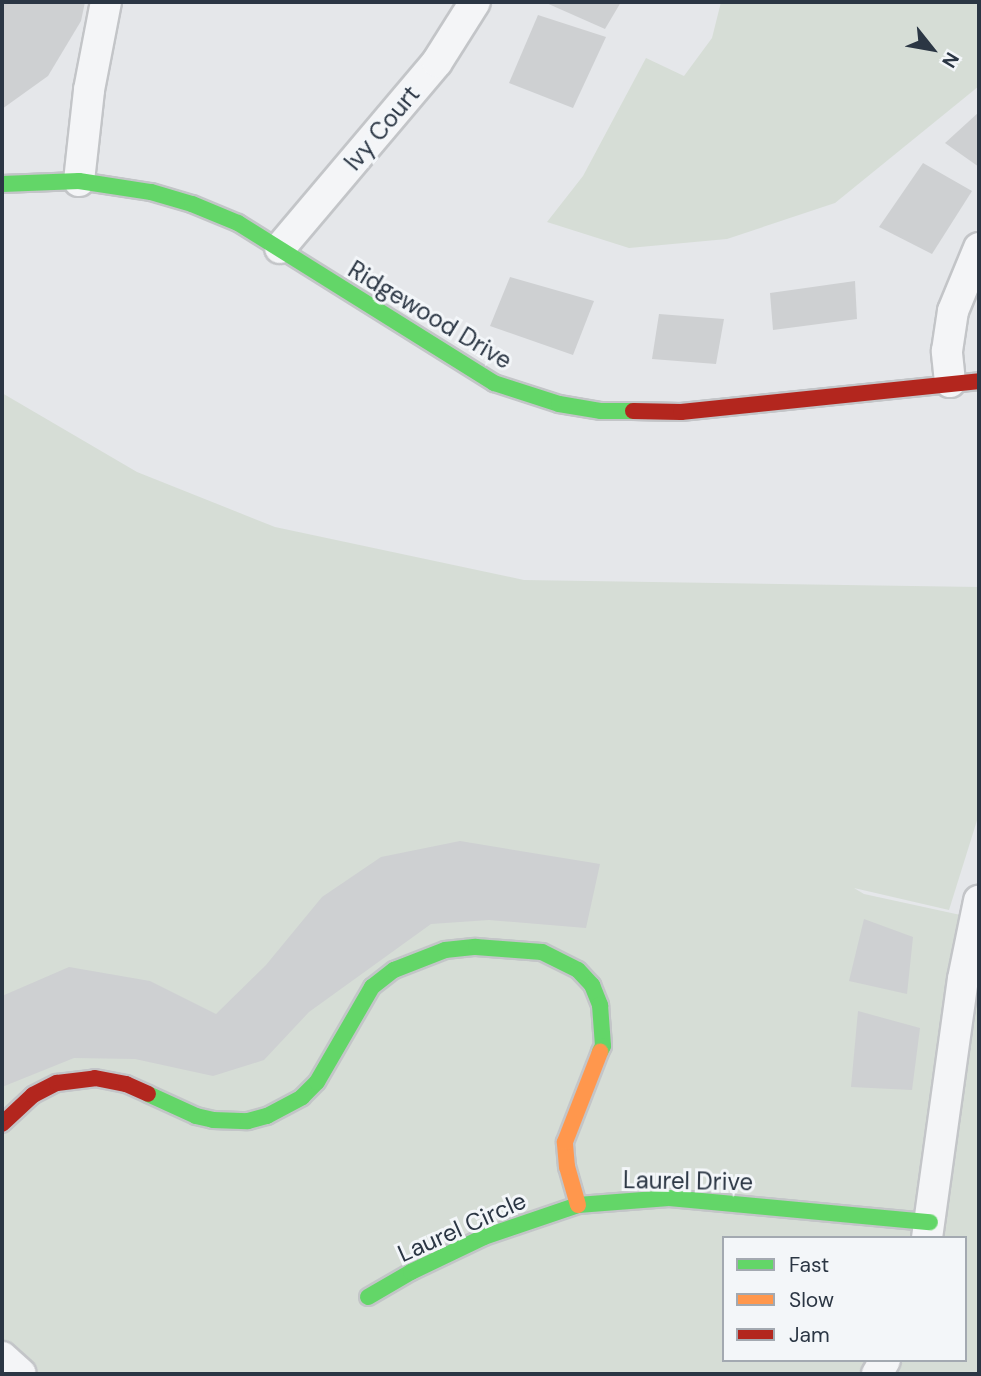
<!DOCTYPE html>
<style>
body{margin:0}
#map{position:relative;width:981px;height:1376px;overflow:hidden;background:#e5e7ea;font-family:"DM Sans",sans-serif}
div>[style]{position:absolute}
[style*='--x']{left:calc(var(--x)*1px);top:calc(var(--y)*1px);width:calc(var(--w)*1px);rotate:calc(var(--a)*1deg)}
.green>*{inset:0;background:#d6ddd6}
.building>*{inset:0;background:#ced0d2}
.roads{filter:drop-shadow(2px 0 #c3c5c8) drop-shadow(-2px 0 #c3c5c8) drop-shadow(0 2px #c3c5c8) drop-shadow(0 -2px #c3c5c8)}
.street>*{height:30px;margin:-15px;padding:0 15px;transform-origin:15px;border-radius:15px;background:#f4f5f7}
.fast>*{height:16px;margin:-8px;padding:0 8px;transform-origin:8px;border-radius:8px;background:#63d668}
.slow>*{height:16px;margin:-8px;padding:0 8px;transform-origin:8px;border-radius:8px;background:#ff974d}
.jam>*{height:16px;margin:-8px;padding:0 8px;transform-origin:8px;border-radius:8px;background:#b3261e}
span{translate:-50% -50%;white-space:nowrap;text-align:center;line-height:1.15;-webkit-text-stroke:6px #f3f6f9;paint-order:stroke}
.street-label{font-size:24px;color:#2b3644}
.frame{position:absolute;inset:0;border:4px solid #2b3644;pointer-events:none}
.legend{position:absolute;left:722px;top:1236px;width:245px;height:126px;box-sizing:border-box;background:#f3f6f9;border:2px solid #a3a9b1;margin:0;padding:9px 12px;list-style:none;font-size:21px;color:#2b3644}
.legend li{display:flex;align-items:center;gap:14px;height:35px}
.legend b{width:35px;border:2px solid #a3a9b1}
.north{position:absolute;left:897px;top:14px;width:70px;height:70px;-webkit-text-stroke:5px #f3f6f9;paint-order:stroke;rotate:121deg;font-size:19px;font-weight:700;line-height:28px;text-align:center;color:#2b3644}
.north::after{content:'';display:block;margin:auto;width:24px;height:32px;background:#2b3644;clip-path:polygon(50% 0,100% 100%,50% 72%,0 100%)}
</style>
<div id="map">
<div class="green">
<i style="clip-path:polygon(721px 2px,979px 2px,979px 86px,835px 203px,727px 239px,629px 248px,547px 222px,583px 176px,646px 58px,684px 76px,712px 38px)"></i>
<i style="clip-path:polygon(evenodd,2px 393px,137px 472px,275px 527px,524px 580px,979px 587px,979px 814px,949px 910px,854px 888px,864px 894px,979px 919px,979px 1374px,2px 1374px,2px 393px,724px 1238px,965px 1238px,965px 1360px,724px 1360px,724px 1238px)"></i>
</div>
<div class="building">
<i style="clip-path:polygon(2px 2px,85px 2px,81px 21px,48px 76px,2px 109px)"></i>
<i style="clip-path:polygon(544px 2px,621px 2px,605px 29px)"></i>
<i style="clip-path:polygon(538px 15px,606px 37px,573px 108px,509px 83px)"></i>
<i style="clip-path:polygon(979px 112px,979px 167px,945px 143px)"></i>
<i style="clip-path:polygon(923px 163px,972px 191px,932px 254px,879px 227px)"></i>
<i style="clip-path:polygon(510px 277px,594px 301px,573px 355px,490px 326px)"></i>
<i style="clip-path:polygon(855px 281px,857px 319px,773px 330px,770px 293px)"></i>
<i style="clip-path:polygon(659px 314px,724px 319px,716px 364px,652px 359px)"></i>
<i style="clip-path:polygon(460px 841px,600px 864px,586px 928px,489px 920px,431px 924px,309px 1012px,264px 1060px,213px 1076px,135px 1059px,74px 1058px,2px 1087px,2px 996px,69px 967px,150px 981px,216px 1014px,266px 965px,322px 897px,381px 857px)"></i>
<i style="clip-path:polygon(864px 919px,913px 937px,907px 994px,849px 981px)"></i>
<i style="clip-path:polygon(858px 1011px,920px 1028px,912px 1090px,851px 1087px)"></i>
</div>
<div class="roads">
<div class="street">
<i style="--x:79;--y:181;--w:92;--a:-83.7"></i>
<i style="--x:89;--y:90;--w:90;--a:-79.1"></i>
<i style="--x:280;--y:248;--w:243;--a:-49.8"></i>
<i style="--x:437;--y:62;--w:71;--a:-57.7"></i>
<i style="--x:950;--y:382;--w:31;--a:-96"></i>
<i style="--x:947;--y:351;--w:40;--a:-81.5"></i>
<i style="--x:953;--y:311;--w:68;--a:-67.6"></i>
<i style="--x:927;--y:1238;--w:261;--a:-82.1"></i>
<i style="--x:963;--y:979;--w:80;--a:-78.4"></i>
<i style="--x:2;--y:1357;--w:25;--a:42"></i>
<i style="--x:877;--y:1374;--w:16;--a:-60"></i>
</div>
<div class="fast">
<i style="--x:2;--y:184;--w:77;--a:-2.2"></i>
<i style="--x:79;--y:181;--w:73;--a:8.7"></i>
<i style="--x:151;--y:192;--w:43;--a:16.3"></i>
<i style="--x:192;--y:204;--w:50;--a:22.4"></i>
<i style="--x:238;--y:223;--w:302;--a:32"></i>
<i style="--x:494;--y:383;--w:68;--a:17.9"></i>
<i style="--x:559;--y:404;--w:43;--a:9.5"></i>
<i style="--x:601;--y:411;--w:32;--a:0"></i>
<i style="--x:148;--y:1094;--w:53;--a:24.6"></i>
<i style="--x:196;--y:1116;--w:17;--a:13"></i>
<i style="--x:213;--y:1120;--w:35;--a:2"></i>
<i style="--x:248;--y:1121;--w:20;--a:-15"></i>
<i style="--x:267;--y:1116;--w:40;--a:-28"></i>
<i style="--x:302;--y:1097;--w:21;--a:-45"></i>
<i style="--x:317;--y:1082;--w:110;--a:-59.9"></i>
<i style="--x:372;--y:987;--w:28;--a:-38"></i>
<i style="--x:394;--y:970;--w:55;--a:-21.4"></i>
<i style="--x:445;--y:950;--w:31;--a:-6"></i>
<i style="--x:476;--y:947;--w:66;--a:4.3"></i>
<i style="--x:542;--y:952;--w:40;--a:26.6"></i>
<i style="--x:578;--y:970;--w:21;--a:47"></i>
<i style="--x:592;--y:985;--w:22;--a:68"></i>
<i style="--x:600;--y:1005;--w:41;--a:85.8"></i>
<i style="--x:603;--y:1046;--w:7;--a:117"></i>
<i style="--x:368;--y:1297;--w:50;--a:-30.2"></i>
<i style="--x:411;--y:1272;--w:81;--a:-25.6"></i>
<i style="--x:484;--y:1237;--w:99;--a:-18.8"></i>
<i style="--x:578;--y:1205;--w:91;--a:-4.4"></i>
<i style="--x:669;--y:1198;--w:262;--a:5.3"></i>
</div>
<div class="slow">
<i style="--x:578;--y:1205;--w:40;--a:-106"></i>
<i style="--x:567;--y:1167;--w:25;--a:-95"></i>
<i style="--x:565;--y:1142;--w:97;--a:-68.7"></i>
</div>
<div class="jam">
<i style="--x:633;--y:411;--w:48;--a:1.2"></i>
<i style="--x:681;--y:412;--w:300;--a:-5.9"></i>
<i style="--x:2;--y:1124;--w:42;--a:-43.1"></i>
<i style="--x:33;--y:1095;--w:27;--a:-27"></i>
<i style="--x:57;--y:1083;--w:38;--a:-7"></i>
<i style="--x:95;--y:1078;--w:32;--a:11"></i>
<i style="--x:126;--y:1084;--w:24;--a:24"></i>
</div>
</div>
<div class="street-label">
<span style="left:382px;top:128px;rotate:-50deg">Ivy Court</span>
<span style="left:430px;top:315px;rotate:31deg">Ridgewood Drive</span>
<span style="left:688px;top:1181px;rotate:1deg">Laurel Drive</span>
<span style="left:462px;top:1227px;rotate:-24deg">Laurel Circle</span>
</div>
<div class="frame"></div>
<ul class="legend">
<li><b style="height:9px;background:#63d668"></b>Fast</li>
<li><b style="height:9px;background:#ff974d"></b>Slow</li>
<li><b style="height:9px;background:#b3261e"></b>Jam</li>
</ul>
<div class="north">N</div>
</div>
